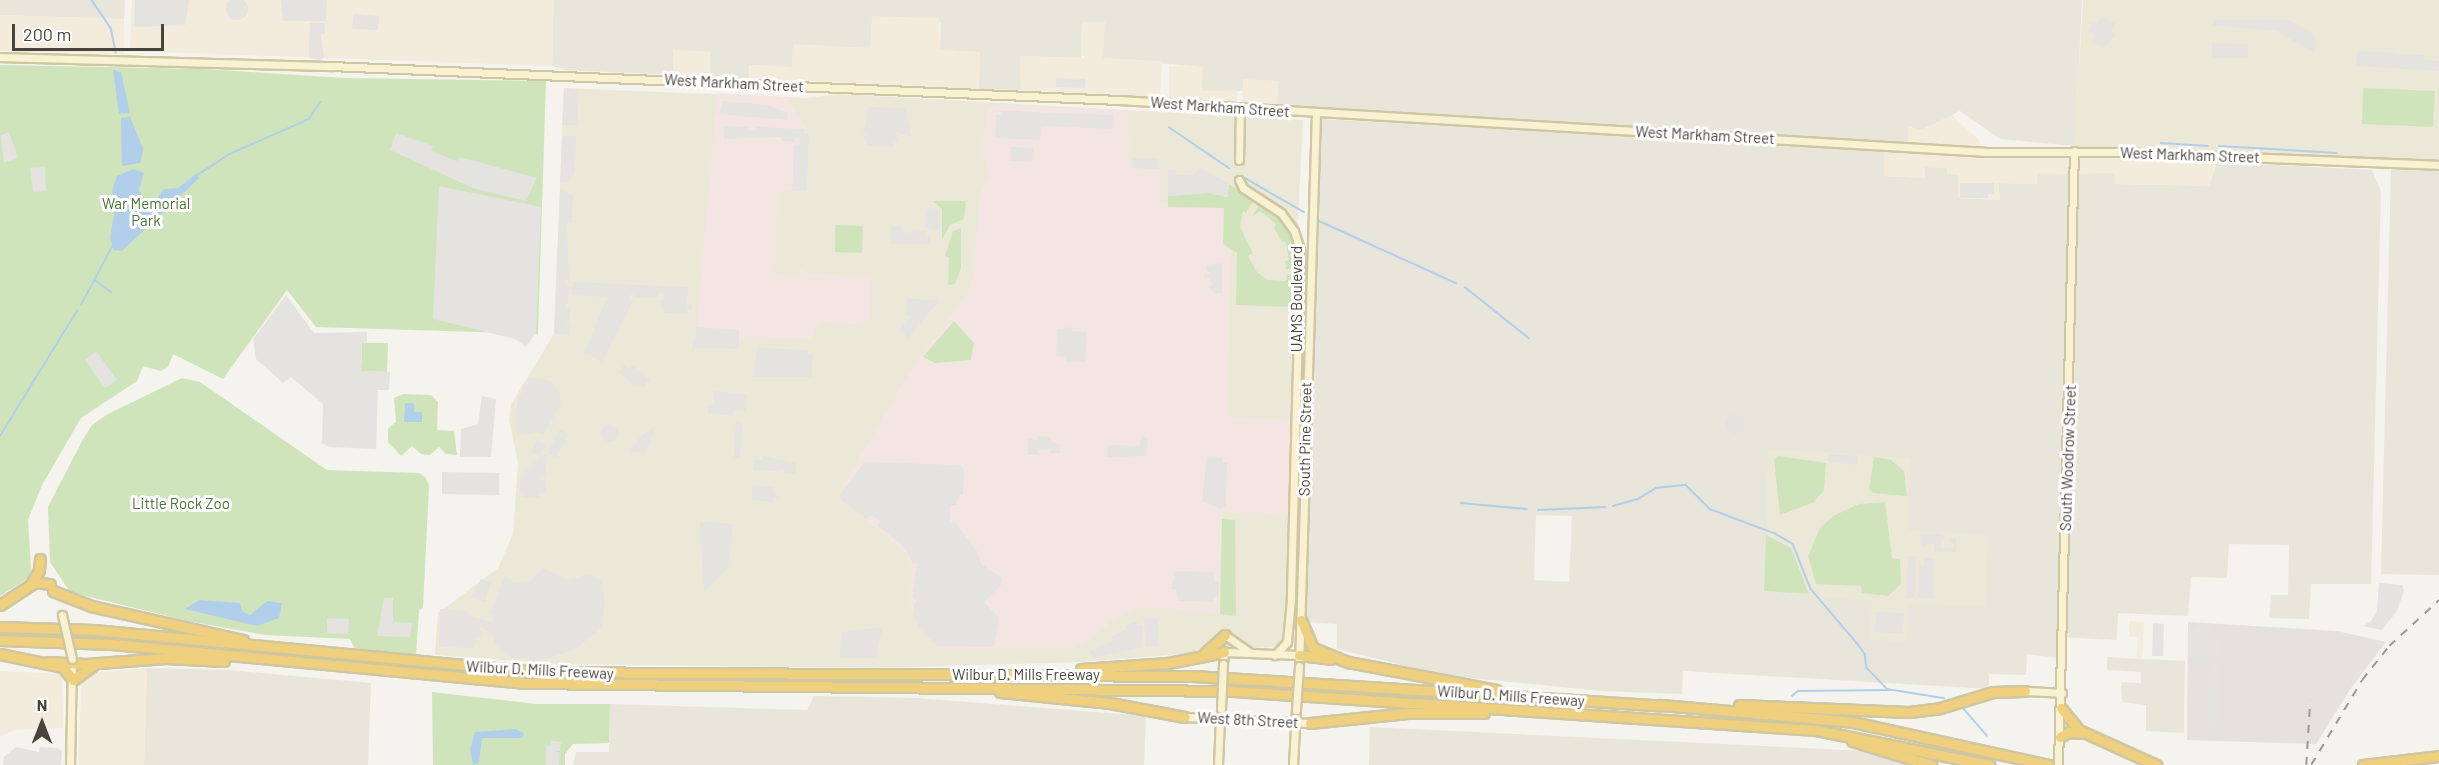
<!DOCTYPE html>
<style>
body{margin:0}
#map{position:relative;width:2439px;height:765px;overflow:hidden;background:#f5f3ed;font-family:Barlow,sans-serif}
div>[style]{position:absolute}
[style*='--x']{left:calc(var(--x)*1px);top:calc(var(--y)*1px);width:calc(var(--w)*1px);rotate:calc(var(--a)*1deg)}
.residential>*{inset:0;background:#e8e5db}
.commercial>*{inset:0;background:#f3ebdb}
.industrial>*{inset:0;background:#e5e2de}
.education>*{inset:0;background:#ece8d8}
.medical>*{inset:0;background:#f3e6e2}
.green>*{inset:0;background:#cfe4bb}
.parking>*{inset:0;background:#e4e3e0}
.round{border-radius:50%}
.water>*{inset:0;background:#b1cfea}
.stream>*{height:1.5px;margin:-0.75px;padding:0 0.75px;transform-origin:0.75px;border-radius:0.75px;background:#b1cfea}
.roads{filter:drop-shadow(2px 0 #cfc6a2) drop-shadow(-2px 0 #cfc6a2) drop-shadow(0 2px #cfc6a2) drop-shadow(0 -2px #cfc6a2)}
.secondary>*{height:7px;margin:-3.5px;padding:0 3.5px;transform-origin:3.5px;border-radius:3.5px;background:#f9f2d2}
.highway>*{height:9px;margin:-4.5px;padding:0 4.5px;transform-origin:4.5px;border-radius:4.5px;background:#eed07e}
.rail>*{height:1.5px;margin-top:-0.75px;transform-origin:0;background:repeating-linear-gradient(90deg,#9a9a9a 0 8px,transparent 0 16px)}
.bridges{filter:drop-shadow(2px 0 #cfc6a2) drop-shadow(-2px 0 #cfc6a2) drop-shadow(0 2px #cfc6a2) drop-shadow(0 -2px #cfc6a2)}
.secondary-bridge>*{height:7px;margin:-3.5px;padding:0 3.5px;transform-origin:3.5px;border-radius:3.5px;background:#f9f2d2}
span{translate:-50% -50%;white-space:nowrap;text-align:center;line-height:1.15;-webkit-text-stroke:6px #fff;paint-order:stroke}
.street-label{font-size:15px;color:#49443b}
.park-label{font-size:15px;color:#487533}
.north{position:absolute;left:12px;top:693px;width:60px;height:60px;-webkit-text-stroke:4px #fff;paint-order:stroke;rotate:0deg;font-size:16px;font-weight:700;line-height:24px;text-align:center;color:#49443b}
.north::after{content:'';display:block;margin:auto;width:21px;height:27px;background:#49443b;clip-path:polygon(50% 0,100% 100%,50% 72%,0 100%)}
.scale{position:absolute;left:12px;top:24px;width:152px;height:27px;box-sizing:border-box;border:3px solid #49443b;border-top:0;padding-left:8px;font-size:18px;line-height:21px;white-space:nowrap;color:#49443b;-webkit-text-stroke:4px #fff;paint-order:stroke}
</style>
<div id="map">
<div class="residential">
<i style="clip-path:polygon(0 0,125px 0,124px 19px,0 15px)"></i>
<i style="clip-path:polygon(519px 0,2082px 0,2075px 146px,2000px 139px,1960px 111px,1921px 130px,1908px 127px,1908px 143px,1277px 107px,1278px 81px,1243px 80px,1243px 91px,1202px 91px,1202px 67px,1103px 58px,1104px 22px,1082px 22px,1081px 58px,1020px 56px,1021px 90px,979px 89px,980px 52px,940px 50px,941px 22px,871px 48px,793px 45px,792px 67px,749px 65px,749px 78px,709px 77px,710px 52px,673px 50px,673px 75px,565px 70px,552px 66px,553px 34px)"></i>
<i style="clip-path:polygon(evenodd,1321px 119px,1884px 150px,1884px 176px,1924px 178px,1925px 167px,1947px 168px,1958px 174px,1958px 198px,1999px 200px,1999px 183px,2037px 184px,2037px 174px,2115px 173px,2115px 184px,2209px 186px,2217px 162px,2372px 170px,2381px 192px,2371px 584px,2311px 584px,2309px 619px,2269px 618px,2271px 595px,2288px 595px,2289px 545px,2229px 544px,2227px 578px,2191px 577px,2188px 616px,2118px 613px,2117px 640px,2058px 637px,2057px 658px,2027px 654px,2026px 675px,1989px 674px,1989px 689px,1683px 671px,1682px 694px,1602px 691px,1442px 675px,1337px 649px,1337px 624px,1306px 622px,1321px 119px,1536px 515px,1572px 516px,1569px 582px,1534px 580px,1536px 515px)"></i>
<i style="clip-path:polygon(2391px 168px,2439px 169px,2439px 575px,2381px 574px)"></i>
<i style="clip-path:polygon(2107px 657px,2185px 661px,2184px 733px,2146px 731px,2146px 705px,2122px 702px,2121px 682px,2141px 683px,2141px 672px,2107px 670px)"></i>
<i style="clip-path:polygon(147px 668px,229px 670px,371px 683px,368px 765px,144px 765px)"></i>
<i style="clip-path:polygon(814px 696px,917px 698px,1146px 716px,1144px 765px,573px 765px,576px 752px,609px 752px,610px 704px,807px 710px)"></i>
<i style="clip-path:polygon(1370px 727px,1866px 751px,1911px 765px,1369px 765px)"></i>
</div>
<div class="commercial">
<i style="clip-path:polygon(132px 0,554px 0,552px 66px,130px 51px)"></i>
<i style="clip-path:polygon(0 15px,124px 19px,124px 54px,0 51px)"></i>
<i style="clip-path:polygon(872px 16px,939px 18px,940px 50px,980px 52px,979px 89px,749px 78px,749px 65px,792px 67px,793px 44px,870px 48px)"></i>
<i style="clip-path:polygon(1082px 22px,1105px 22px,1103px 58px,1162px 61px,1160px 97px,1021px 90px,1020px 56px,1086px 58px,1081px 55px)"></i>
<i style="clip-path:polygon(673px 50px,711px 52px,709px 77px,673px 75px)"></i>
<i style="clip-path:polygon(1169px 66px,1203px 67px,1202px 91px,1237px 90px,1237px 105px,1169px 98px)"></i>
<i style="clip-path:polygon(1243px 79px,1278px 81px,1277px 107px,1242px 105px)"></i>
<i style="clip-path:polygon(1951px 115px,1980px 141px,1980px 147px,1908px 143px,1908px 126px,1922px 130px)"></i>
<i style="clip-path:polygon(1884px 150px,2078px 159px,2079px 155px,2217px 162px,2209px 186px,2114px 184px,2115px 173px,2038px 174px,2037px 184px,1999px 183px,2000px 200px,1958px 198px,1958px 175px,1947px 174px,1947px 168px,1925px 167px,1925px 178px,1884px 176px)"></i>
<i style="clip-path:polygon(2129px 621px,2144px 622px,2142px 659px,2137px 659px,2138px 637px,2129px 637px)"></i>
<i style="clip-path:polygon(147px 668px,144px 765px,78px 765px,82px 674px)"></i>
<i style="clip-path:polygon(0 671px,62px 674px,63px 728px,15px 730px,0 736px)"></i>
</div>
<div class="industrial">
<i style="clip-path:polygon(2188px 622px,2337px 631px,2386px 642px,2351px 688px,2316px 744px,2187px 740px)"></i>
</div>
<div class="education">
<i style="clip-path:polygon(2083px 0,2439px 0,2439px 165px,2074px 151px)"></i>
<i style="clip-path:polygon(564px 88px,807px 98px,837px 94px,1303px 120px,1292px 340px,1288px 599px,1285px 636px,1280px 646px,1081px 662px,875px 668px,558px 664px,435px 655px,438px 613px,498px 568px,513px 534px,518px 463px,509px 420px,511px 404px,554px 334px)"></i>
<i style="clip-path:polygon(1768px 449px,1910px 458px,1907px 530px,1987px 535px,1985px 607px,1908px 603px,1906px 642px,1870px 640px,1872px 601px,1764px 591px)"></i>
</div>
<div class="medical">
<i style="clip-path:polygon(717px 93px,787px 97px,809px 134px,807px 190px,780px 191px,777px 196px,775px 275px,799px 276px,800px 269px,808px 273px,871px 277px,870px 319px,856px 324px,818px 322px,812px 339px,739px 338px,739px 349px,695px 348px,691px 352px,697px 327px)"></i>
<i style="clip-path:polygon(998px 105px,1127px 110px,1130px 168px,1160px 169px,1159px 202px,1232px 205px,1227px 417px,1291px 420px,1289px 516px,1222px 512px,1220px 614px,1139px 607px,1111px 621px,1089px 641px,1071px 649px,952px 650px,922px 633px,911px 606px,912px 568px,905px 552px,841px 498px,841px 490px,911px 370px,969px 291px,974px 273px,980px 194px,989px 177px,982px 151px,987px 108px)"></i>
</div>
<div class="green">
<i style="clip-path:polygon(0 65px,204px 69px,344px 78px,546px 81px,538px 334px,316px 327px,287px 290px,223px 379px,173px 354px,168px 367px,161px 371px,143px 366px,137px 381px,81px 418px,42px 485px,28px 520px,31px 568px,28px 578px,0 596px)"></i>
<i style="clip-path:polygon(2363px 88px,2435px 91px,2433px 127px,2362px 124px)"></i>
<i style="clip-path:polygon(1229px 184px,1254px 200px,1246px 213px,1243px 211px,1240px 227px,1253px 253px,1248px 256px,1257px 272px,1268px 280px,1286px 281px,1287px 274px,1293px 275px,1292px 307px,1236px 305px,1237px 253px,1223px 244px,1224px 208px,1168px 207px,1168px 196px,1208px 193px,1227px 197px)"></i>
<i style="clip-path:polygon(933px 201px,966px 201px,964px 219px,950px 225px,942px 240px,942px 209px)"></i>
<i style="clip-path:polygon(1260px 203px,1289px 230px,1296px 252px,1296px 270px,1286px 269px,1285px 261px,1289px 260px,1286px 242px,1282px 242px,1274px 228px,1276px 224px,1260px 211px,1252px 217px)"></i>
<i style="clip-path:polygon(835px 225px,863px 226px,862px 253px,835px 252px)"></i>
<i style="clip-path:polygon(961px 228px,961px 268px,955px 284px,948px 285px,949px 257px,945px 256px,953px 231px)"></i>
<i style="clip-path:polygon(954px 321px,974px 343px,971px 360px,935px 363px,923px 357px)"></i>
<i style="clip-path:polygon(362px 343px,388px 343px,387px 372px,361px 371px)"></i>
<i style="clip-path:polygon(182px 378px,200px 382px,327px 470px,419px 473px,426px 478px,429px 486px,423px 608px,419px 610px,416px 655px,355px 649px,350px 639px,265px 635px,188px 621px,70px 592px,50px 562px,48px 507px,82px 441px,92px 425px,108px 414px)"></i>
<i style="clip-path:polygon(403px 394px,431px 395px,438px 402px,437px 430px,454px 431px,457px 455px,446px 454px,439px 447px,430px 455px,421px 454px,412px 446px,401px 456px,388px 442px,388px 428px,396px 422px,394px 398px)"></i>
<i style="clip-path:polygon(1778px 456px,1826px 463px,1824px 490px,1814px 502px,1780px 515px,1774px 460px)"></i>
<i style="clip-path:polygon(1874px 457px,1891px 460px,1904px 471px,1907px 496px,1873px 493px,1869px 489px)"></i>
<i style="clip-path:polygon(1885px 502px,1892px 558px,1900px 559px,1901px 584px,1888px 596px,1862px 593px,1861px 586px,1816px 584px,1808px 556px,1820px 528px,1833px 516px,1859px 504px)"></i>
<i style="clip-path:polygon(1222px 519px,1235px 520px,1236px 616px,1220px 614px)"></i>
<i style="clip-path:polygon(1766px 535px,1791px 548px,1809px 594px,1764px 591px)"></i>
<i style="clip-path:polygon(432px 692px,537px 704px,610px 704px,609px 743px,573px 744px,565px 754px,565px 765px,433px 765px)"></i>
</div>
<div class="parking">
<i class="round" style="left:226px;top:-2px;width:22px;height:22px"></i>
<i style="clip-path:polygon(135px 0,189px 0,185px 25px,134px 27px)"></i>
<i style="clip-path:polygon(281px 0,327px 0,326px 21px,283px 21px)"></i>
<i style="clip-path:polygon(353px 14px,379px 16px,378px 30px,352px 29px)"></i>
<i style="clip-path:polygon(2102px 17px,2115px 23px,2111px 32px,2116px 34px,2104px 48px,2091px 42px,2095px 34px,2089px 31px,2092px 22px,2096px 24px)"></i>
<i style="clip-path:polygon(2216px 20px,2290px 20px,2315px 34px,2315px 53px,2276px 31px,2212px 25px)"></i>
<i style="clip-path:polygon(310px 23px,325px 23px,325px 34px,321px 34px,324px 58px,319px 60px,309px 58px)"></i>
<i style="clip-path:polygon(2212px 43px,2248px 44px,2248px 58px,2212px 58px)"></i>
<i style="clip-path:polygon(2357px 51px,2396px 53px,2396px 58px,2397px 54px,2424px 55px,2424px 60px,2439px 61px,2439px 71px,2356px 66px)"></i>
<i style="clip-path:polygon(1056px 78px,1086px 79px,1085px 88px,1056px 87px)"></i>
<i style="clip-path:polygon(564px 88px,579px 89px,577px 125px,562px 125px)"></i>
<i style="clip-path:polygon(722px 101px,767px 105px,788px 113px,787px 120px,719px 114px)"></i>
<i style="clip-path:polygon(868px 107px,905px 108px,912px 137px,896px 132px,899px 143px,894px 142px,893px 147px,867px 146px,863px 136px,867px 136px,863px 133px)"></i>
<i style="clip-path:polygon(1001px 111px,1113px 115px,1112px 129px,1041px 126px,1040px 140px,995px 138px,996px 115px,1001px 115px)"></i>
<i style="clip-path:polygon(724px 126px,747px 127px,748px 131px,755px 131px,756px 127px,804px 129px,804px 133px,809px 134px,807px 190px,792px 191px,794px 145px,800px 144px,799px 138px,795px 137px,794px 142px,782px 141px,781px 137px,724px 139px)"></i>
<i style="clip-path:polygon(9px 132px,18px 158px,4px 163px,1px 135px)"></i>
<i style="clip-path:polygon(396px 133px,433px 146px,431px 151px,457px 161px,460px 157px,537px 178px,526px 201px,473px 188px,390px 150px)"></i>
<i style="clip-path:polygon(562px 136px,576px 136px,575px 173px,568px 182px,560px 182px)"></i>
<i style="clip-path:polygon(1011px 147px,1033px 148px,1032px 162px,1010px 161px)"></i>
<i style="clip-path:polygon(1133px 158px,1157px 159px,1157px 169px,1133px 168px)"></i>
<i style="clip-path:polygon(45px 167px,46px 191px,33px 192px,30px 168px)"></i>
<i style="clip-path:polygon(1200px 168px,1228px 183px,1228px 197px,1208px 193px,1168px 196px,1168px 169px,1176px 170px,1177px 175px,1192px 175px)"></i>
<i style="clip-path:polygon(1960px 183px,1994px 183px,1994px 194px,1988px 194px,1988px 198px,1960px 198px)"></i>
<i style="clip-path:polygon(439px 186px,541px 207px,536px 332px,526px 347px,515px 339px,433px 319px)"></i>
<i style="clip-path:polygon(560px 190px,573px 195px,572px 223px,567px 223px,569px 280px,565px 280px,565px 287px,573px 287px,573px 282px,688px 287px,687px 305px,692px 305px,692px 310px,687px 309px,687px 314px,663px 313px,660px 300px,664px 300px,664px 294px,658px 293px,657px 298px,635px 297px,632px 293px,629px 299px,633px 301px,602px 362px,591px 357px,591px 352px,589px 356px,584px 354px,609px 292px,606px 297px,571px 295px,571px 290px,567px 290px,570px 291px,566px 308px,570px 309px,569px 321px,565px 324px,570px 324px,569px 335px,554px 334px)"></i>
<i style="clip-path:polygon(935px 208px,940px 210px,939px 231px,925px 227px,926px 209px)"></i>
<i style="clip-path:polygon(891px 226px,900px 226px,907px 233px,925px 230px,925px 235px,930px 235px,930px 244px,891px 244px)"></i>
<i style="clip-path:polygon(1222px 263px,1222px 293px,1214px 293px,1209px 287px,1213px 284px,1209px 278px,1204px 278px,1204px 274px,1213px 274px,1206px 271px,1206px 265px)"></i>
<i style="clip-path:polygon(286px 295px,314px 333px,367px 332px,367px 343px,362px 343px,361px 371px,390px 372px,389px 390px,378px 390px,376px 449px,329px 447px,322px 443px,323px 404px,291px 377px,283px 383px,256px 359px,253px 339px)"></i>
<i style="clip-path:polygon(907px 298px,939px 301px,908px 338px,899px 330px,911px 316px,906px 315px)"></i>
<i style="clip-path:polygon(697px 327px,739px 330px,739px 349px,695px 348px,691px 352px)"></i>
<i style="clip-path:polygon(1071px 327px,1073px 331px,1087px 332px,1085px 362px,1065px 362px,1065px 357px,1056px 356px,1057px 330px)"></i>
<i style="clip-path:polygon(760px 348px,808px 350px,808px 354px,813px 354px,812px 377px,754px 377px,756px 352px)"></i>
<i style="clip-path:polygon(96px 351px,117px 380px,105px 388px,85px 360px)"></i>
<i style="clip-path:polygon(624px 365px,629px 369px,633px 365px,650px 380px,643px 388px,637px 383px,634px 386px,619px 372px)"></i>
<i style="clip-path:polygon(529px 377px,551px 381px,560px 394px,561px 404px,543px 435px,536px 432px,517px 436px,517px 401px)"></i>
<i style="clip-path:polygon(714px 391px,747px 394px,746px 411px,734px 410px,733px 416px,708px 413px,708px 405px,713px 405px)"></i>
<i style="clip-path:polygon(482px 396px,496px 399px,491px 457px,460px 457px,461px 429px,478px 424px)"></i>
<i class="round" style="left:1725px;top:414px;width:20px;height:20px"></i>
<i style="clip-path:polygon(736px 421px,743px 422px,740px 458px,734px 458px)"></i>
<i class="round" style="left:601px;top:424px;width:18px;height:18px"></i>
<i style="clip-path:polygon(656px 426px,646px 453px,629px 452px,640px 437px)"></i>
<i style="clip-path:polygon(560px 429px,569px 434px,556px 458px,549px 454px,549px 449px)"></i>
<i style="clip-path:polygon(1141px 435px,1148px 439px,1146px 456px,1107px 457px,1108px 445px,1140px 446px)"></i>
<i style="clip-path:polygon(1037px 436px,1051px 437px,1051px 441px,1060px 445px,1060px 453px,1050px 453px,1050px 446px,1049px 450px,1039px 450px,1038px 446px,1037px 451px,1041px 455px,1028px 455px,1028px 439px,1037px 440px)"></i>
<i style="clip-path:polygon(537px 440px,546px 445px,540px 456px,547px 454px,545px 476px,540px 479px,546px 480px,546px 493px,539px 493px,539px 498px,524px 497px,520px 493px,520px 477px,540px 457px,531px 452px)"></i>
<i style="clip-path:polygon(1829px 454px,1858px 456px,1857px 465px,1829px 462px)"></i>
<i style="clip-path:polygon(763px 456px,796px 463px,796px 474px,784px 473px,783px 468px,782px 472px,753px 470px,753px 460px,763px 460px)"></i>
<i style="clip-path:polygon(1207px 456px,1222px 457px,1222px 463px,1227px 463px,1226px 506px,1221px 509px,1202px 501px)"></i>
<i style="clip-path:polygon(865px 462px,959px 465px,964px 469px,963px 495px,959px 495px,956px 505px,950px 505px,950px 523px,954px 521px,977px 551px,981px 564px,1002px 578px,1001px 585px,984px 602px,999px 618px,994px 647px,938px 646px,921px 631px,914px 615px,914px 602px,917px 601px,912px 598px,917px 563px,913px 564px,902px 545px,878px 526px,881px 521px,870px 515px,867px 519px,841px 500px,840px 494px)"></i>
<i style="clip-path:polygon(442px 472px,499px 473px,499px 495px,442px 494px)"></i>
<i style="clip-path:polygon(752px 485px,774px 487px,778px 498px,773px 498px,773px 502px,752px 500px)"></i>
<i style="clip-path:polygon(700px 521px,733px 524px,728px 568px,704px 592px)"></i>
<i style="clip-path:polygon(1935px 532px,1945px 536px,1940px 548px,1955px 548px,1949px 538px,1956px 538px,1956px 552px,1935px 552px,1934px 543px,1921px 547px,1920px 534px,1934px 534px,1935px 538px)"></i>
<i style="clip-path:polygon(1908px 556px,1916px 556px,1914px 599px,1906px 598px)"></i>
<i style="clip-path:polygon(1925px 558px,1934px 558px,1933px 599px,1918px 598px,1919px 567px,1924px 567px)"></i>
<i style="clip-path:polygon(543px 568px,569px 580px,588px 574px,601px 580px,605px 603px,601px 628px,574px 650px,538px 661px,508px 657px,495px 644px,492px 633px,480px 627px,482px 637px,477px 637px,474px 648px,439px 647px,440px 609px,468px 611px,468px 615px,493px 622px,495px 616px,491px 614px,505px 575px,515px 583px,530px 581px)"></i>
<i style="clip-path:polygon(1176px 571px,1214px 572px,1214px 581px,1219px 581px,1218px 597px,1214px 597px,1213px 602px,1179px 601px,1176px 589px,1171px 589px)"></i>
<i style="clip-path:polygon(481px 579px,491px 583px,485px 602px,471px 597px)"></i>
<i style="clip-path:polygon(2379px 583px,2402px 585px,2404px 591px,2397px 611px,2382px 630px,2363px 626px,2371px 621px,2377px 611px)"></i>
<i style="clip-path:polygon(384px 598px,393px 598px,393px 622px,412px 623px,410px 637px,377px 636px)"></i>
<i style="clip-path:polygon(1876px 612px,1904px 613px,1903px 634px,1875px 632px)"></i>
<i style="clip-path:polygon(327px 618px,349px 619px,348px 634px,327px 633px)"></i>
<i style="clip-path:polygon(1144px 618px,1159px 619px,1158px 647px,1145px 646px)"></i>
<i style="clip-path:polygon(1137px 621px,1137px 625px,1142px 625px,1142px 647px,1093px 658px,1090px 651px,1113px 641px,1112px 637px,1126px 629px,1126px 625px)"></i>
<i style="clip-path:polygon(2153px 623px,2164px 624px,2163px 656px,2152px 656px)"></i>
<i style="clip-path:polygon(2196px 625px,2210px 625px,2209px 638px,2222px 639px,2221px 659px,2188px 658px,2189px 629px,2195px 630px)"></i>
<i style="clip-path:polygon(882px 627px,877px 658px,840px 658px,841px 632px)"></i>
<i style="clip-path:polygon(2210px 663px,2219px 664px,2217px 729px,2208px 728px)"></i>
<i style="clip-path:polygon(551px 741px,561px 742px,560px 751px,556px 751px,560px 753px,559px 765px,546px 765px,546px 746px,551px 746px)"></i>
<i style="clip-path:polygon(16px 747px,39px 752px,40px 747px,57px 748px,62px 751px,61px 765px,3px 765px,4px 757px)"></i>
</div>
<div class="water">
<i style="clip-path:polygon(113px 70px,121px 72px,130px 113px,119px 114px)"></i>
<i style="clip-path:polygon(130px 117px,143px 148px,142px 157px,140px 163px,122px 166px,121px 118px)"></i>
<i style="clip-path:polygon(133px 169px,144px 173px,139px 190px,146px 202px,155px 201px,164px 189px,178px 188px,196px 174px,199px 178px,122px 251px,114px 250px,110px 238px,115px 209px,112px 191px,117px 176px)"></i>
<i style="clip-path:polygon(405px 403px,414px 403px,414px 412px,422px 412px,422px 422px,404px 422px)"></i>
<i style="clip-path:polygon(199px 600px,240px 603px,243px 612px,250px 615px,267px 601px,282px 603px,279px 618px,257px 626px,185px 609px)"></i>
<i style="clip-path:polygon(515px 729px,524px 733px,523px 738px,482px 738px,479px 763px,473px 765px,470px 749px,475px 732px)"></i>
</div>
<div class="stream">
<i style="--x:92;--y:0;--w:34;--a:56"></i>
<i style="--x:111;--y:28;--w:25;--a:78"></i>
<i style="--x:1169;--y:127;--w:73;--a:34.3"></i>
<i style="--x:2161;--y:143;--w:47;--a:3.7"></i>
<i style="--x:2219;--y:146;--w:118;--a:3.4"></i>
<i style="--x:196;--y:176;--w:40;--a:-32.9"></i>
<i style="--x:230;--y:154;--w:86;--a:-23.9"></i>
<i style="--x:309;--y:119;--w:20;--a:-57"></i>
<i style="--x:1245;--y:178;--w:68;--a:30"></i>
<i style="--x:1317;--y:220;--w:153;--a:24.4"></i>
<i style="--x:96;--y:281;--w:19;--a:35"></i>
<i style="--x:1465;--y:287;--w:82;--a:38.6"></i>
<i style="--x:81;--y:305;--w:68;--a:-61.9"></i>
<i style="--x:0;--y:436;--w:147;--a:-58.4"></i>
<i style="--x:1461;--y:503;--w:66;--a:5.2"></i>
<i style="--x:1613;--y:506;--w:26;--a:-16"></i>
<i style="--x:1638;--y:499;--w:21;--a:-31"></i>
<i style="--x:1656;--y:488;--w:30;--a:-6"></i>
<i style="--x:1686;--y:485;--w:34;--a:45"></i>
<i style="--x:1710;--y:509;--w:68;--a:20.6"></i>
<i style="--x:1774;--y:533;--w:22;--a:30"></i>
<i style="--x:1793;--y:544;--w:48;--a:68.2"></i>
<i style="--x:1811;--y:589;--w:71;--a:49.6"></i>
<i style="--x:1857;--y:643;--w:14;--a:54"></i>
<i style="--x:1865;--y:654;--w:14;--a:82"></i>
<i style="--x:1867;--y:668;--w:29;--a:46"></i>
<i style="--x:1887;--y:689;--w:58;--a:9"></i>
<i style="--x:1538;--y:510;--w:67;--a:-2.6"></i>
<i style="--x:1792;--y:696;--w:8;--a:-40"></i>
<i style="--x:1798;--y:691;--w:92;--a:-0.6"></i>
<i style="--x:1964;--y:709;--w:35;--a:49"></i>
</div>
<div class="roads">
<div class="secondary">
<i style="--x:0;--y:57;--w:331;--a:1.6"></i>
<i style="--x:331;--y:66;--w:789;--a:2.47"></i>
<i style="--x:1119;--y:100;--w:870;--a:3.43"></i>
<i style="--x:1987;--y:152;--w:130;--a:0"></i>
<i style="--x:2117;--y:152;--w:322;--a:2.3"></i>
<i style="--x:1239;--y:160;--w:50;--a:-88.9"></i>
<i style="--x:1239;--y:180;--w:9;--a:63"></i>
<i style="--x:1243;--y:188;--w:45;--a:33.3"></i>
<i style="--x:1281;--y:213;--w:22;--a:54"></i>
<i style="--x:1294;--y:231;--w:20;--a:72"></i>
<i style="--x:1300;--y:250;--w:349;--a:91.5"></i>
<i style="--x:1291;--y:599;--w:43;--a:95.3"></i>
<i style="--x:1287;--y:642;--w:18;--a:133"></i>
<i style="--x:1225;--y:635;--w:29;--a:35"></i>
<i style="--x:1223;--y:664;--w:12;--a:-85"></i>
<i style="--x:1224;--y:652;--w:75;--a:2.3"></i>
<i style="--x:1299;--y:666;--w:552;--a:-88.24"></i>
<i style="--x:2025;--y:691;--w:37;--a:3"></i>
<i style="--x:1185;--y:717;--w:125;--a:2.7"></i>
<i style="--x:70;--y:765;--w:105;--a:-88.9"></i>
<i style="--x:1218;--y:765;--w:47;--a:-87.6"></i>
<i style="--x:1293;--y:765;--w:55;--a:-86.9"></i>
<i style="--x:2058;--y:765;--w:614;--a:-88.51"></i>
</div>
<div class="highway">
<i style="--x:31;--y:584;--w:16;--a:-60"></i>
<i style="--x:39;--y:570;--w:11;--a:-85"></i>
<i style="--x:53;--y:591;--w:41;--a:21.5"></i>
<i style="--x:91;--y:606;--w:156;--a:12.6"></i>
<i style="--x:0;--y:605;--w:42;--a:-33.3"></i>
<i style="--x:35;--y:582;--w:15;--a:8"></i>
<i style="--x:1301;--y:620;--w:30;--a:67"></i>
<i style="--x:1313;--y:648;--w:38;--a:22"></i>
<i style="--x:1348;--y:662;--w:151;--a:10.7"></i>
<i style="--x:0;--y:627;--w:94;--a:1.8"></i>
<i style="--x:94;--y:630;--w:449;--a:5.4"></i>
<i style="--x:541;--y:672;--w:652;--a:0.35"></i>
<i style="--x:1193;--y:676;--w:468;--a:3.6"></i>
<i style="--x:1660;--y:705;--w:194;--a:5"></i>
<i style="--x:1853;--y:722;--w:200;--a:12.4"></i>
<i style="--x:0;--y:640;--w:112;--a:2"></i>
<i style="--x:112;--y:644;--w:413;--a:5.4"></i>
<i style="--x:523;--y:683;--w:710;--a:0.65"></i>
<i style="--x:1233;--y:691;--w:584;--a:3.83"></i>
<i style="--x:1816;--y:730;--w:177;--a:11.4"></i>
<i style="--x:1205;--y:653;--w:27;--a:-42"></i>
<i style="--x:0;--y:654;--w:64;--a:11.7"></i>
<i style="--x:63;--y:667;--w:16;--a:52"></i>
<i style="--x:73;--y:680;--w:24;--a:-36"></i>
<i style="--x:1299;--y:655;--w:32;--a:7"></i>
<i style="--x:48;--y:662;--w:37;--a:3"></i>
<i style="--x:85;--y:664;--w:81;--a:-4.2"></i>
<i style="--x:166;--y:658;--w:58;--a:3"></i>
<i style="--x:1081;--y:669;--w:87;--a:-3.9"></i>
<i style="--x:1168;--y:663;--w:57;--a:-11.1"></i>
<i style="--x:1000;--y:692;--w:111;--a:5.7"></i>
<i style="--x:1110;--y:703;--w:76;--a:10.6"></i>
<i style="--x:1739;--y:705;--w:170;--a:2.4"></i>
<i style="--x:1909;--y:712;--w:31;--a:-7"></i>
<i style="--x:1940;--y:708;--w:55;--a:-16.8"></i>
<i style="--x:1993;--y:692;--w:32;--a:-2"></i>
<i style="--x:2061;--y:708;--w:28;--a:51"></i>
<i style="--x:2079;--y:730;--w:85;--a:24.4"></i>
<i style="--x:1310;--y:723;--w:98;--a:-5.9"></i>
<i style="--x:1407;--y:713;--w:77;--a:0"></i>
<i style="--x:2060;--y:737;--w:9;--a:-32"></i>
<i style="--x:2068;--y:732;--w:14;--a:4"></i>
<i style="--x:1852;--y:741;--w:83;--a:16.9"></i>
<i style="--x:2363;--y:765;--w:77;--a:-6.8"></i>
</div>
</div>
<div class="rail">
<i style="--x:2306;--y:765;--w:64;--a:-86.4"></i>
<i style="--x:2311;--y:765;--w:99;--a:-59"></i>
<i style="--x:2362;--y:680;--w:43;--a:-51.5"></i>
<i style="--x:2389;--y:646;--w:68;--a:-42.6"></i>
</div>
<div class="bridges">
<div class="secondary-bridge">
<i style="--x:62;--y:615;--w:45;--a:77.2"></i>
<i style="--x:1221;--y:709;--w:45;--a:-87.5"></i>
<i style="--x:1296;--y:710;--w:44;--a:-86.1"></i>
</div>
</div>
<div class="street-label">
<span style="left:734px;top:83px;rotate:3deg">West Markham Street</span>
<span style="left:1220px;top:107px;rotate:4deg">West Markham Street</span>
<span style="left:1705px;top:135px;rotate:3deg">West Markham Street</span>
<span style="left:2190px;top:155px;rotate:2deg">West Markham Street</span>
<span style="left:1297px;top:299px;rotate:-90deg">UAMS Boulevard</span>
<span style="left:1305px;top:439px;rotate:-89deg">South Pine Street</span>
<span style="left:2068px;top:458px;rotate:-88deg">South Woodrow Street</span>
<span style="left:540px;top:670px;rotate:3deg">Wilbur D. Mills Freeway</span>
<span style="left:1026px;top:675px">Wilbur D. Mills Freeway</span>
<span style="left:1511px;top:696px;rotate:4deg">Wilbur D. Mills Freeway</span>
<span style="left:1248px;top:720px;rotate:3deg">West 8th Street</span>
</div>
<div class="park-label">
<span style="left:146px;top:212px">War Memorial<br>Park</span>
<span style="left:181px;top:504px">Little Rock Zoo</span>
</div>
<div class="north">N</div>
<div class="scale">200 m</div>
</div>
